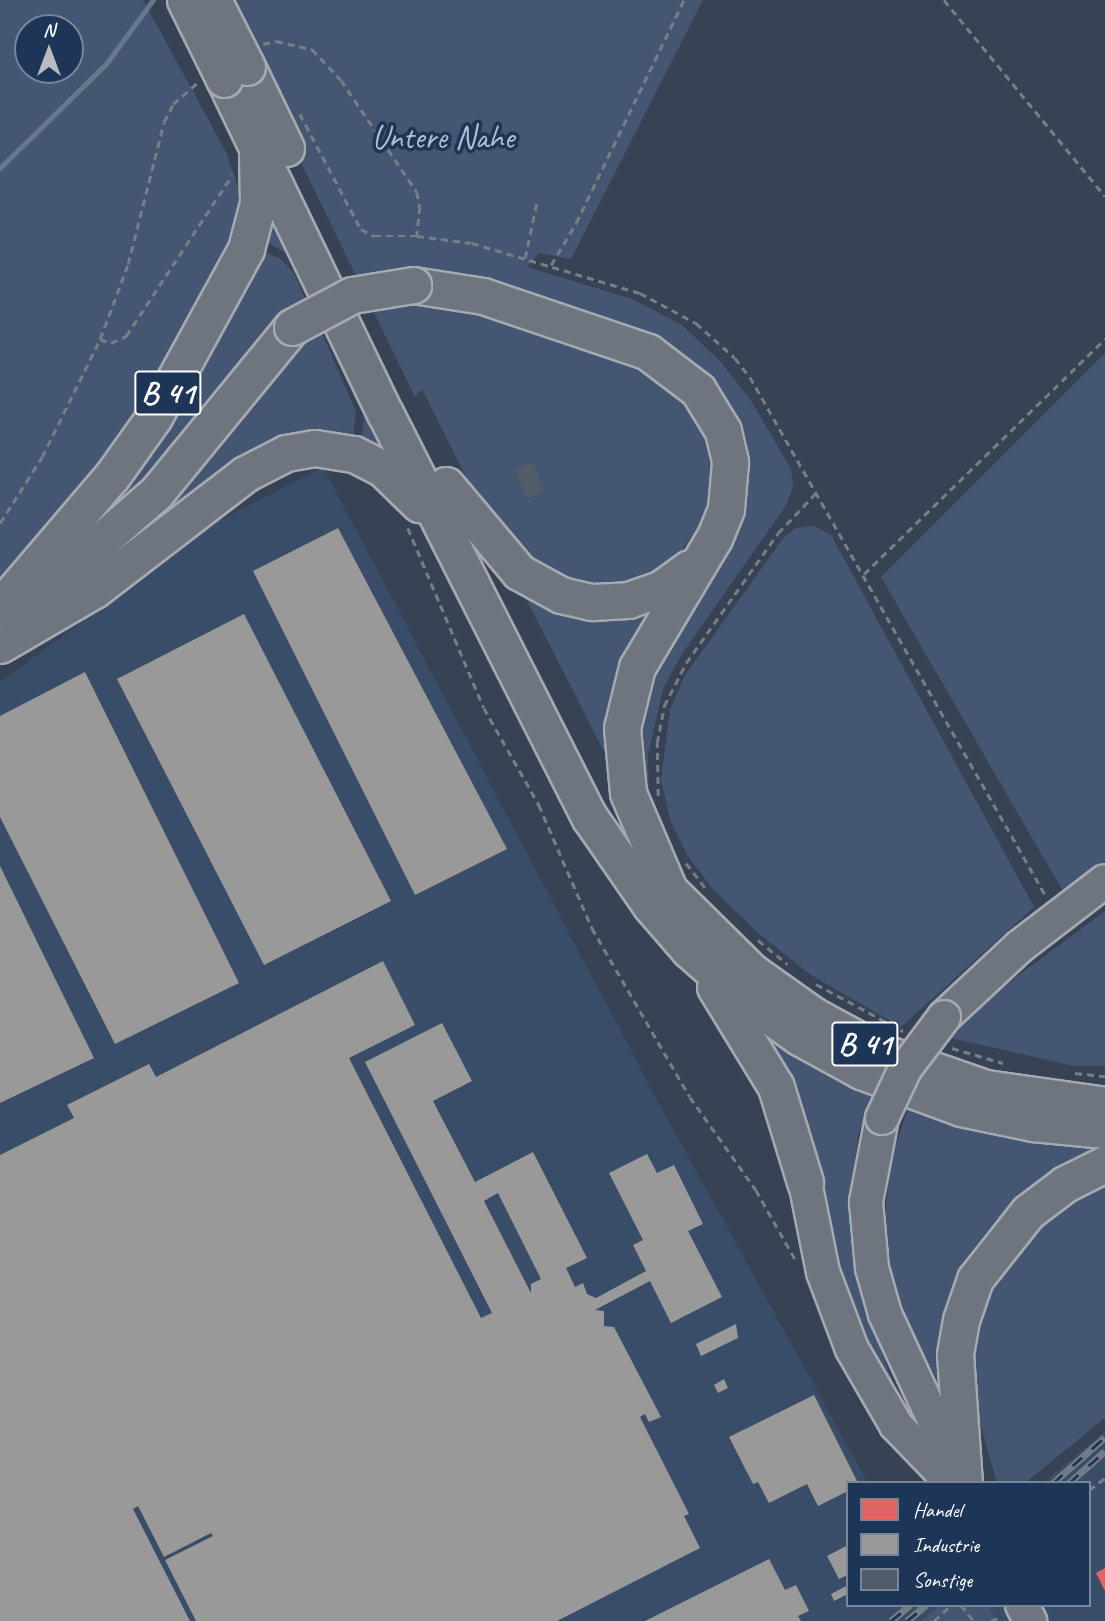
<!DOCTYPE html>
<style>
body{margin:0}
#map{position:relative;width:1105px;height:1621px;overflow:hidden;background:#374354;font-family:Caveat,sans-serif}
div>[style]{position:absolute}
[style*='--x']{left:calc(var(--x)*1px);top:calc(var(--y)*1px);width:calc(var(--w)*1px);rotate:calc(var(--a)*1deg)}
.built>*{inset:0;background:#394d69}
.green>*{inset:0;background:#445671}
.shops>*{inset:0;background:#e06666}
.industry>*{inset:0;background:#999}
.stream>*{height:4.5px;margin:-2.25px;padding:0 2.25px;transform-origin:2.25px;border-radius:2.25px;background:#68788c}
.building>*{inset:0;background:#525b68}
.path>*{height:2.5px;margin-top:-1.25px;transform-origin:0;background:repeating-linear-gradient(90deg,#777e86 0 7px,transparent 0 12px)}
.roads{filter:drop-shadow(2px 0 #a5aab2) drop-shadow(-2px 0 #a5aab2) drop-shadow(0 2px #a5aab2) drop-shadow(0 -2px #a5aab2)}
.major>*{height:32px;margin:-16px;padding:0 16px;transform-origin:16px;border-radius:16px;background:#6f757e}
.highway>*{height:35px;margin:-17.5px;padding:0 17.5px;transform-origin:17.5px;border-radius:17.5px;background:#6f757e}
.rail>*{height:7px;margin-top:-3.5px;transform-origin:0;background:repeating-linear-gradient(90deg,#1d3557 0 13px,#777e86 0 26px);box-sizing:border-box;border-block:2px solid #777e86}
.bridges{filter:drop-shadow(2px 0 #a5aab2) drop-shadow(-2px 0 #a5aab2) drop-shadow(0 2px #a5aab2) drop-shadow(0 -2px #a5aab2)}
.major-bridge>*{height:32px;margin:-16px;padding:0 16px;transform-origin:16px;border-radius:16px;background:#6f757e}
.highway-bridge>*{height:35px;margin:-17.5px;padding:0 17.5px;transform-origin:17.5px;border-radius:17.5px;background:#6f757e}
span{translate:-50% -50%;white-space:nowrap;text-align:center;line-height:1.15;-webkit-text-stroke:7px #1d3557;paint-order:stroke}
.shield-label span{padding:2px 5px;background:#1d3557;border:2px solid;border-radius:5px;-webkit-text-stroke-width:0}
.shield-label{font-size:32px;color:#fff;font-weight:700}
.park-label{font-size:33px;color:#b5bdc8}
.legend{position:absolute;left:846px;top:1481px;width:245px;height:126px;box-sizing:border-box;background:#1d3557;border:2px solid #77869a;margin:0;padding:9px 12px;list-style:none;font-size:21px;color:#fff}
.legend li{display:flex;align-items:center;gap:14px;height:35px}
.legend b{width:35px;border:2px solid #77869a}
.north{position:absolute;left:14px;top:14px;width:70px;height:70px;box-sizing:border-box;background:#1d3557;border:2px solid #77869a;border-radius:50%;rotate:0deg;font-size:19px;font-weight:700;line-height:28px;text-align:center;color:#fff}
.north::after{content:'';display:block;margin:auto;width:24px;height:32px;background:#b9bdc3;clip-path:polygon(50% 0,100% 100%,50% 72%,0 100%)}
</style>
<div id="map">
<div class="built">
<i style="clip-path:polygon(323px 467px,656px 1098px,868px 1483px,848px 1483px,848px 1605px,1089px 1605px,1089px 1483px,1043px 1483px,1105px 1431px,1105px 1621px,0 1621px,0 682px,219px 521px)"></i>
</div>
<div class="green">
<i style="clip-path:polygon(evenodd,0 0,143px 0,226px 152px,238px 187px,238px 206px,236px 238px,150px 396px,96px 468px,0 579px,0 0,28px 28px,70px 28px,70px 70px,28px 70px,28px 28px)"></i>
<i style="clip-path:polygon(222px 0,703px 0,571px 259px,539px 253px,527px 267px,632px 299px,682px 325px,721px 362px,752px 402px,791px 469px,793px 486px,787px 504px,682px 654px,663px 689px,648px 755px,649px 792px,661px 830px,636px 790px,635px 696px,734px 523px,692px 367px,486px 315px,557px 335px,638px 367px,687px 402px,706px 440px,712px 482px,703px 522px,674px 560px,636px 582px,598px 591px,522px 563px,485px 515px,422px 389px,415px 397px)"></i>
<i style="clip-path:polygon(264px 203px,298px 260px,260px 238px)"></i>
<i style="clip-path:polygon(257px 248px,281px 259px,294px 273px,305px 298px,267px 330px,147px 483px,18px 594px)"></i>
<i style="clip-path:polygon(321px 331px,356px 412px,352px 444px,331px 441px,87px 585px,299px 345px)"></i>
<i style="clip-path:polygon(1105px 353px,1105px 864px,1064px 893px,881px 577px)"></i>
<i style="clip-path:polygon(362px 397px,406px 479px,360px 446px,365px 414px)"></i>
<i style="clip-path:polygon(814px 526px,831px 535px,1034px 907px,901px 1027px,811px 975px,758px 933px,712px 888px,687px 855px,671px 822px,661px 781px,670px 710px,685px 675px,784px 537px,796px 528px)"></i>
<i style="clip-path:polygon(516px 579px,656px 599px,614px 771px)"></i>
<i style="clip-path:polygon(1105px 911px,1105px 1066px,1074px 1066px,951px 1038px,991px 996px)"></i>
<i style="clip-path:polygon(743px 1014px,873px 1091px,858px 1136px,850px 1233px,875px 1334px,908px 1422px,873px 1368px)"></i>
<i style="clip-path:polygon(908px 1109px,966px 1124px,1105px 1143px,1105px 1154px,1037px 1188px,995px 1221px,962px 1263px,942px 1324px,941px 1388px,895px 1296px,884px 1225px,891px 1158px)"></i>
<i style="clip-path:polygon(1105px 1183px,1105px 1418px,1025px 1483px,997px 1483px,969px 1385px,966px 1343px,986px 1280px,1056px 1208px)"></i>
<i style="clip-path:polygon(940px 1605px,988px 1605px,996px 1621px,922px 1621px)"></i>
</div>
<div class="shops">
<i style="clip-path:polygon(1105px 1568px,1105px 1591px,1096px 1573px)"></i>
</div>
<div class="industry">
<i style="clip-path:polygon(338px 528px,507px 849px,415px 895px,253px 571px)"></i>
<i style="clip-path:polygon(244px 614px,391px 901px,264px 965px,117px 679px)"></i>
<i style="clip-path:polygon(85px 672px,239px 983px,115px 1044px,0 817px,0 716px)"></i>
<i style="clip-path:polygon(0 866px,94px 1058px,0 1103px)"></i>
<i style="clip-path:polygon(evenodd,383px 961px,415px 1025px,349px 1058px,481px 1318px,492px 1313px,365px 1062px,442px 1023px,472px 1081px,433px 1101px,475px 1182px,533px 1152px,587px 1258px,566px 1268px,575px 1287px,583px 1283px,587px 1294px,596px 1298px,646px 1271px,633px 1245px,643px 1240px,609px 1173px,647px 1154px,657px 1173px,674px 1165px,703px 1224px,688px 1231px,722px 1297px,671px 1323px,650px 1281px,595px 1310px,604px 1311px,604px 1326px,614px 1327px,661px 1417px,649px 1422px,645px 1414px,640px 1417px,689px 1514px,684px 1516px,700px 1548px,557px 1621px,196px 1621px,165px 1560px,213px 1536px,211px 1533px,164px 1557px,138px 1506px,133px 1509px,190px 1621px,0 1621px,0 1155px,74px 1118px,67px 1105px,149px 1064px,156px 1077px,383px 961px,498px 1193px,541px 1279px,531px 1284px,531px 1293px,484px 1201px,498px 1193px)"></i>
<i style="clip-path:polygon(736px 1324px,738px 1338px,701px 1356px,696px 1344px)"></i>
<i style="clip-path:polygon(724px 1379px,728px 1388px,718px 1393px,714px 1385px)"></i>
<i style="clip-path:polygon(814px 1395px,858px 1483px,848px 1483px,848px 1491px,818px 1506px,807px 1484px,769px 1503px,758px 1482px,753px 1484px,729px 1437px)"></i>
<i style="clip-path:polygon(848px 1545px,848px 1575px,839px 1579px,827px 1556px)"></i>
<i style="clip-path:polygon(769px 1559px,785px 1590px,796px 1585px,809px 1611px,798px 1616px,801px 1621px,645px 1621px)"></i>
<i style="clip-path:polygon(848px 1585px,848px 1594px,834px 1601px,831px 1594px)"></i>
</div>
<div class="stream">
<i style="--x:0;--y:168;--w:148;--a:-44.5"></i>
<i style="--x:106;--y:64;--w:79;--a:-53.7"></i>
</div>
<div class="building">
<i style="clip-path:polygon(532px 462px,545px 491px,527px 499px,514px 470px)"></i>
</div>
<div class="path">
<i style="--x:944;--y:0;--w:254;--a:50.6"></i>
<i style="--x:263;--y:44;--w:13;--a:-13"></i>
<i style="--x:276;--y:41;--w:37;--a:13"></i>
<i style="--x:312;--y:49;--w:42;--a:46.9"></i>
<i style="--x:341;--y:80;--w:135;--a:55.8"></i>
<i style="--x:417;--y:192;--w:15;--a:79"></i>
<i style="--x:420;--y:207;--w:29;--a:96"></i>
<i style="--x:417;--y:236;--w:55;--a:7.3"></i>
<i style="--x:472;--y:243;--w:175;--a:16.6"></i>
<i style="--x:640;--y:293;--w:64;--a:28.2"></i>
<i style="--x:696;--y:323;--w:52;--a:41.9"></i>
<i style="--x:735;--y:358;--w:24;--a:52"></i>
<i style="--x:750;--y:377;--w:600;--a:60.31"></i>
<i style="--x:300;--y:114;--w:130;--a:62.1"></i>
<i style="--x:361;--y:229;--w:15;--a:28"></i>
<i style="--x:374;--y:236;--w:43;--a:0"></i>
<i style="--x:525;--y:258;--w:58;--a:-78.1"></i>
<i style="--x:551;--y:265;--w:49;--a:-59.2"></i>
<i style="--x:576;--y:223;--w:248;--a:-64.2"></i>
<i style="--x:100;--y:339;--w:12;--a:20"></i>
<i style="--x:111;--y:343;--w:17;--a:-25"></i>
<i style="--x:126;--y:336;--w:193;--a:-56.6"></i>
<i style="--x:0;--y:523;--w:78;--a:-57.5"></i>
<i style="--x:42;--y:457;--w:131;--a:-63.8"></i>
<i style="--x:100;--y:339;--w:80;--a:-69.5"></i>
<i style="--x:128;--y:264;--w:146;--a:-75.8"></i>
<i style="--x:164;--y:122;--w:20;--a:-63"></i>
<i style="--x:173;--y:104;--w:32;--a:-41"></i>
<i style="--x:408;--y:528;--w:195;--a:67.1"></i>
<i style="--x:484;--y:708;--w:112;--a:60.4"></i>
<i style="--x:539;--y:805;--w:134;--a:66.7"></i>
<i style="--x:592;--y:928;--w:195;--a:59.9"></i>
<i style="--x:690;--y:1097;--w:114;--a:54.6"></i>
<i style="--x:756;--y:1190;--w:79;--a:60.5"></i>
<i style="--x:864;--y:574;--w:337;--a:-44.3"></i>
<i style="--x:658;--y:796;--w:53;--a:-91.1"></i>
<i style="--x:657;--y:743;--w:38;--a:-79"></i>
<i style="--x:664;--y:706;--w:48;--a:-62.9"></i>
<i style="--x:686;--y:663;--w:159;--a:-54.7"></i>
<i style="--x:778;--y:533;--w:55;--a:-46.5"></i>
<i style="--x:686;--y:863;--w:33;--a:52"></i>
<i style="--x:758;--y:940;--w:38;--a:39"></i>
<i style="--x:816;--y:984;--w:99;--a:28.4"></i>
<i style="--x:952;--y:1048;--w:53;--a:16.4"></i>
<i style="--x:1075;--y:1073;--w:30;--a:6"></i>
<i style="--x:1089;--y:1490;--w:20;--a:-37"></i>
<i style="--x:961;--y:1605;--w:21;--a:51"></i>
<i style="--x:934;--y:1621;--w:23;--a:-43"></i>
<i style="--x:991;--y:1621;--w:11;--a:-22"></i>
</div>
<div class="roads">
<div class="major">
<i style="--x:944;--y:1017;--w:103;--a:-43"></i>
<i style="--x:1019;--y:947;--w:108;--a:-37.5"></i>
<i style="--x:882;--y:1118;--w:86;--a:100.8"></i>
<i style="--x:866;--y:1202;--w:66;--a:84.8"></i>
<i style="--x:872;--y:1268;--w:48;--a:74.2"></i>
<i style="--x:885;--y:1314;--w:184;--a:65.2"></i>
<i style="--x:805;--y:1182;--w:92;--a:78.7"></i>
<i style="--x:823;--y:1272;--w:82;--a:69.4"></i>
<i style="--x:852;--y:1349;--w:88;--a:59.9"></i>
<i style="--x:896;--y:1425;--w:81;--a:46"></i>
<i style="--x:1022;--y:1605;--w:18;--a:63"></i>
</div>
<div class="highway">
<i style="--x:247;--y:67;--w:90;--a:64.3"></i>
<i style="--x:224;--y:79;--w:371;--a:64.3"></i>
<i style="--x:385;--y:413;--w:454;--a:63.2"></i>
<i style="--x:590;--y:818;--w:107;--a:55.3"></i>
<i style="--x:651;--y:906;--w:58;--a:49.2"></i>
<i style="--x:689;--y:950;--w:70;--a:41"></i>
<i style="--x:742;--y:996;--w:70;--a:35.7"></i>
<i style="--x:799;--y:1037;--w:71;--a:28.7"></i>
<i style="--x:861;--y:1071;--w:107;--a:20.3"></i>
<i style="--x:961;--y:1108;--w:74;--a:11.8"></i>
<i style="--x:1033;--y:1123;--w:72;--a:5.6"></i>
<i style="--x:413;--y:285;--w:71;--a:8.9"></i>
<i style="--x:483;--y:296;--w:174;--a:18.7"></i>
<i style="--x:648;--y:352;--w:63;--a:37.2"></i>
<i style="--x:698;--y:390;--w:48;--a:58.6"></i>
<i style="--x:723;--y:431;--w:32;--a:77"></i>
<i style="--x:730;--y:462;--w:47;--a:94.9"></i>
<i style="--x:726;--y:509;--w:31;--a:112"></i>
<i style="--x:714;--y:538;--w:150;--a:120.8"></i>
<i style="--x:637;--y:667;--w:63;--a:103.8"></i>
<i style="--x:622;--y:728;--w:65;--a:84.7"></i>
<i style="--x:628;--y:793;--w:108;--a:67"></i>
<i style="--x:446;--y:485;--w:114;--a:50"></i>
<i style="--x:519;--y:572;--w:48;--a:28.7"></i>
<i style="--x:561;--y:595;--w:32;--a:13"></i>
<i style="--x:592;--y:602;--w:36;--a:-3"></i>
<i style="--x:628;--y:600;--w:36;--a:-19"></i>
<i style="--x:662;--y:588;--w:34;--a:-36"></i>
<i style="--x:0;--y:607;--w:172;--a:-49.5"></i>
<i style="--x:112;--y:476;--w:72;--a:-54.6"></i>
<i style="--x:154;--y:417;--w:192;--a:-61.3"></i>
<i style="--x:246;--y:249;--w:48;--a:-75.4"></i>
<i style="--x:258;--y:203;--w:48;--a:-91.2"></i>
<i style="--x:16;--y:615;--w:186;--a:-41.1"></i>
<i style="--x:156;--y:493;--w:215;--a:-50.7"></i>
<i style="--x:0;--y:645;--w:109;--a:-30.3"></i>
<i style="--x:94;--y:590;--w:190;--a:-37.5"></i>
<i style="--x:245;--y:474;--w:46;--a:-27.1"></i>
<i style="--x:286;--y:453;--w:29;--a:-10"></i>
<i style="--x:315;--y:448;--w:39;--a:9"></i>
<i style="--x:354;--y:454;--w:31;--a:27"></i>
<i style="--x:382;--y:468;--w:52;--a:44.2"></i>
<i style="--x:669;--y:890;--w:115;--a:44.6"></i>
<i style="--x:751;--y:971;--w:76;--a:35.4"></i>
<i style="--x:813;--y:1015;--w:75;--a:28.6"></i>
<i style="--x:879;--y:1051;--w:113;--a:19.1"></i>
<i style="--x:986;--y:1088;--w:120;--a:8.1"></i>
<i style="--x:715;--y:987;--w:117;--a:58.6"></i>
<i style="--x:776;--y:1087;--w:99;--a:73"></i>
<i style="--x:964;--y:1483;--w:129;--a:-94"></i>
<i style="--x:955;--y:1354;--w:35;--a:-80"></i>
<i style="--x:961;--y:1320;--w:43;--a:-71.1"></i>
<i style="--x:975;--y:1279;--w:85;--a:-51.7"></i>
<i style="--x:1028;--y:1212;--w:46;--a:-37.1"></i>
<i style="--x:1065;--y:1184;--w:45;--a:-26.6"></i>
</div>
</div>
<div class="rail">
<i style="--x:1053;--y:1483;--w:69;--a:-41.5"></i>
<i style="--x:1069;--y:1483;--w:48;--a:-41.6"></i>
<i style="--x:891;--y:1621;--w:25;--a:-40"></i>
<i style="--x:907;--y:1621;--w:25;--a:-40"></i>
</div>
<div class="bridges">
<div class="major-bridge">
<i style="--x:882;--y:1118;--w:54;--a:-64.9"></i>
<i style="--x:905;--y:1069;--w:65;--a:-53.1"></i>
</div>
<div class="highway-bridge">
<i style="--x:185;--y:0;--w:88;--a:63.7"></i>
<i style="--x:213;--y:0;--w:75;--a:63.1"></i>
<i style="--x:292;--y:327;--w:68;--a:-28.1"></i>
<i style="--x:352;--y:295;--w:62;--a:-9.3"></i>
</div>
</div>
<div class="shield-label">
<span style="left:168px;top:393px">B 41</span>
<span style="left:865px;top:1044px">B 41</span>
</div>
<div class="park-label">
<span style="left:443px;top:138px">Untere Nahe</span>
</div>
<ul class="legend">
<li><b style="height:19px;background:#e06666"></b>Handel</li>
<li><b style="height:19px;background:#999"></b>Industrie</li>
<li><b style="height:19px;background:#525b68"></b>Sonstige</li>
</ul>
<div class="north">N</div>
</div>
